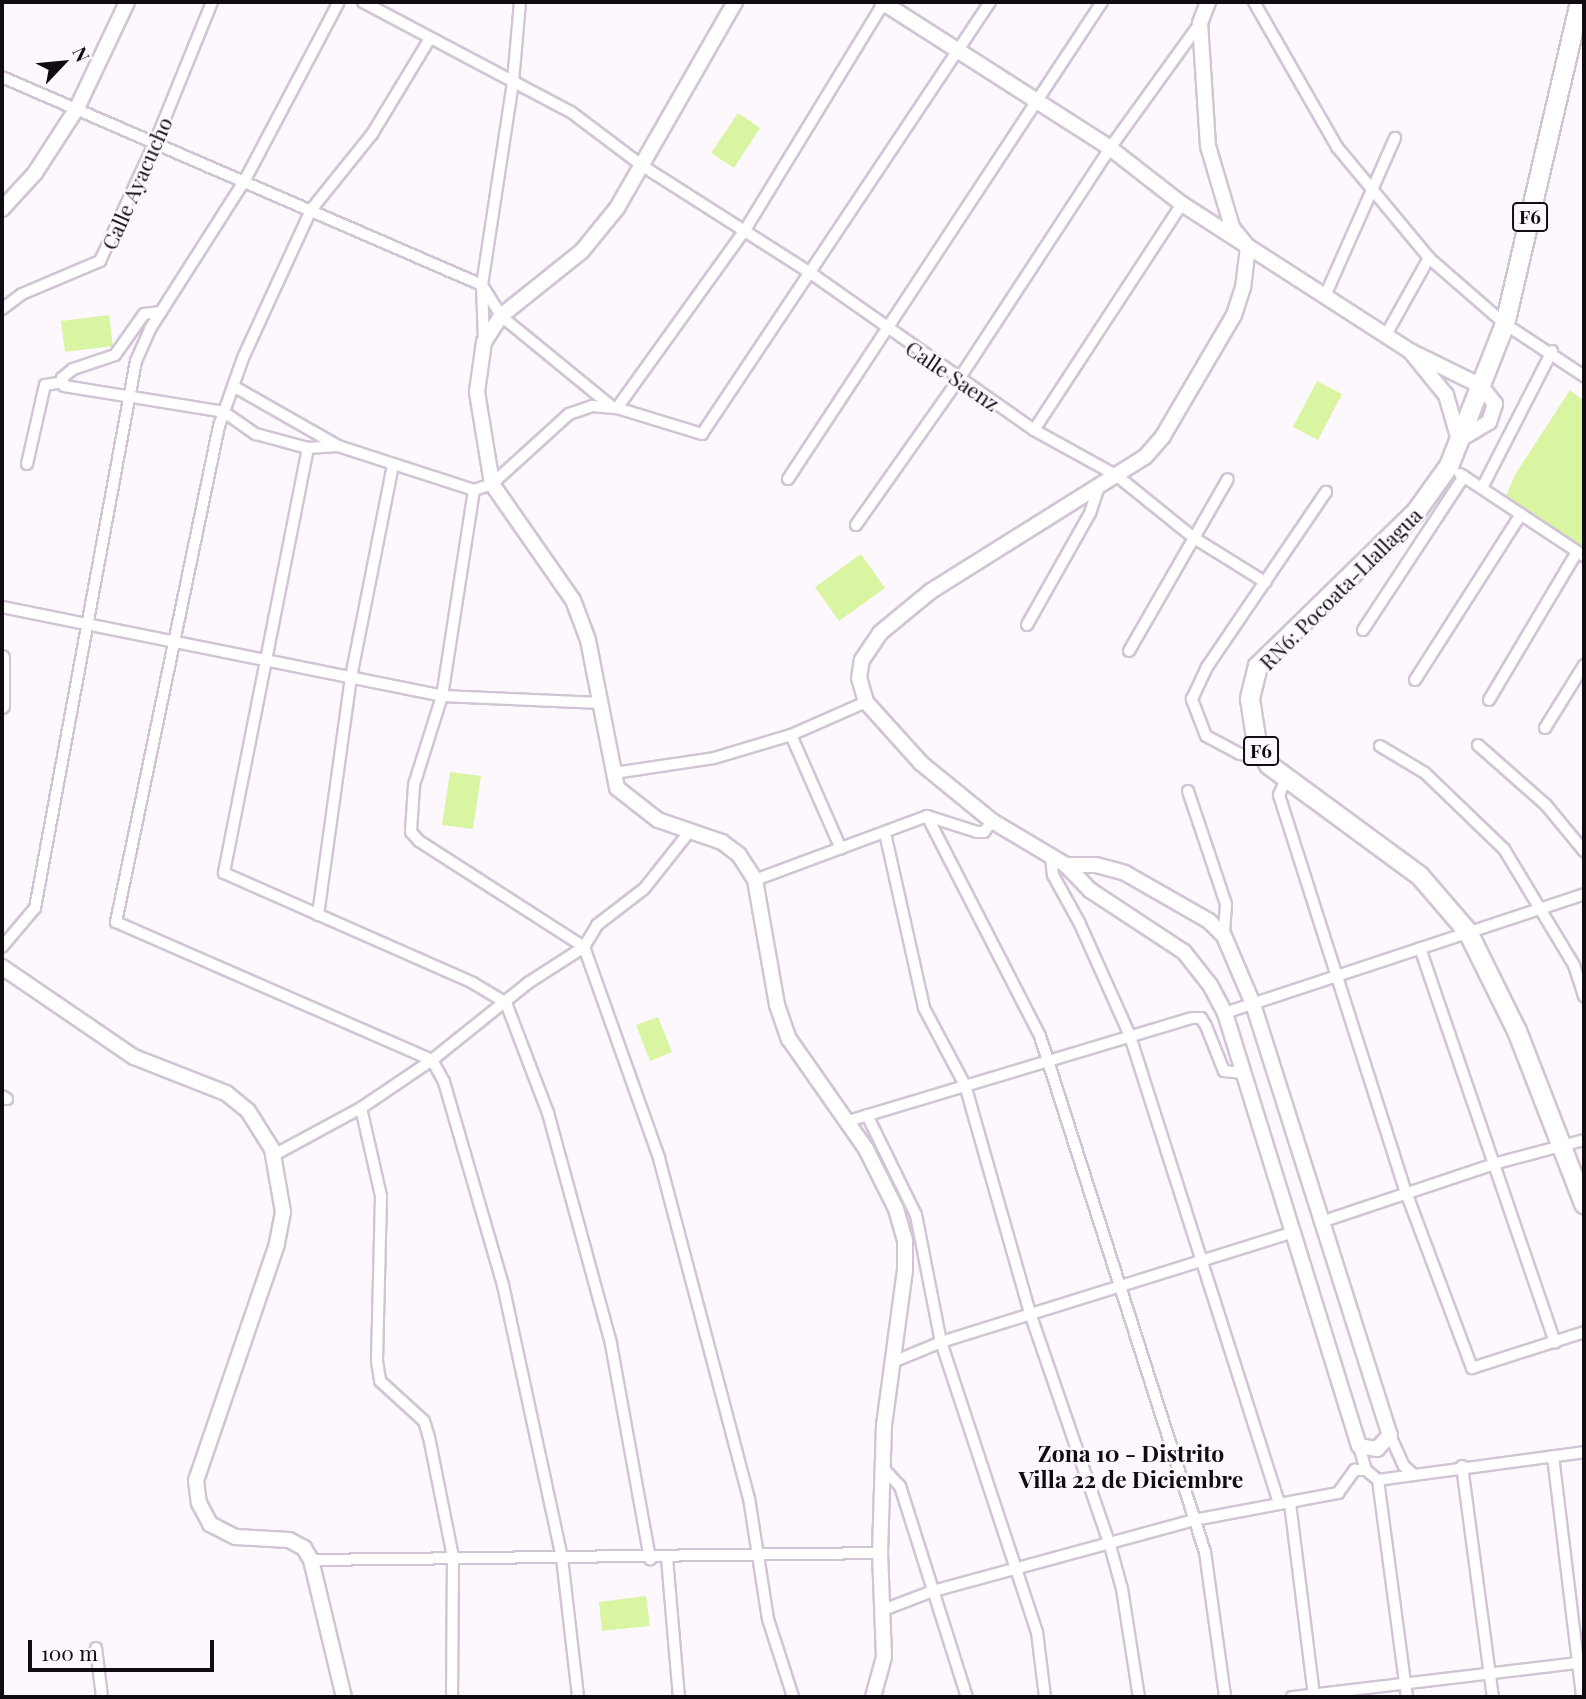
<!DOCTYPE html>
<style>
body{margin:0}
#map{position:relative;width:1586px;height:1699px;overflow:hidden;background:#fdf7fe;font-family:"Playfair Display",serif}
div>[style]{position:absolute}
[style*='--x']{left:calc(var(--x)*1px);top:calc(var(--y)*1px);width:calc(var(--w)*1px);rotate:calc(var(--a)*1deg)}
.green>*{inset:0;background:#d9f5a1}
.roads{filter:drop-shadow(2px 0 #d1c5d5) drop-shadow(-2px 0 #d1c5d5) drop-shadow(0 2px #d1c5d5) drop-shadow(0 -2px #d1c5d5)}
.minor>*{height:10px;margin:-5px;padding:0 5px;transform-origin:5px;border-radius:5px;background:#fff}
.tertiary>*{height:14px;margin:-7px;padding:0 7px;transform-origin:7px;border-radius:7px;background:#fff}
.trunk>*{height:18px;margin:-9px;padding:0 9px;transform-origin:9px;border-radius:9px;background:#fff}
span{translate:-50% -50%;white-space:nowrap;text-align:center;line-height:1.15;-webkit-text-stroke:5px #fdf7fe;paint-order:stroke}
.shield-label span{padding:2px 5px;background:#fdf7fe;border:2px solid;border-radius:5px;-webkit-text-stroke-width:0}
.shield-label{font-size:19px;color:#100c11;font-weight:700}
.street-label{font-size:21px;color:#100c11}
.neighbourhood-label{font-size:23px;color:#100c11;font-weight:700}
.frame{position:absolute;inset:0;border:4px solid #100c11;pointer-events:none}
.north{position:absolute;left:28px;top:28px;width:70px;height:70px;-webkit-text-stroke:5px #fdf7fe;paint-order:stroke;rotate:64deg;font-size:19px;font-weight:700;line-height:28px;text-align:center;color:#100c11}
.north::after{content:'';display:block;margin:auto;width:24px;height:32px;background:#100c11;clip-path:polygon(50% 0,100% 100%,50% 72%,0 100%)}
.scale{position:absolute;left:28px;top:1640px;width:186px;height:32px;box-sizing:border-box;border:4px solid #100c11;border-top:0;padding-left:9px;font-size:21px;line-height:24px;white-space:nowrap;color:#100c11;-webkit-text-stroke:5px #fdf7fe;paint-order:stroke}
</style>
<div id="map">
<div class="green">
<i style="clip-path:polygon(738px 113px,760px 128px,734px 168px,711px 153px)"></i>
<i style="clip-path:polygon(109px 315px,113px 346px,65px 352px,61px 321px)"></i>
<i style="clip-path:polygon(1317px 381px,1342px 394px,1318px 440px,1293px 427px)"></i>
<i style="clip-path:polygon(1570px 390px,1584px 401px,1584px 547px,1506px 496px,1516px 473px)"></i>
<i style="clip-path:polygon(861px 554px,885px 588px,839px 621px,815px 587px)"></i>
<i style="clip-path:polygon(450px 772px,481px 776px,473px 829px,442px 825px)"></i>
<i style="clip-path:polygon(658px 1017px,672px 1052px,650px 1061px,636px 1025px)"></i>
<i style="clip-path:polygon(646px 1596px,650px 1626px,602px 1631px,599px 1602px)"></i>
</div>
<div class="roads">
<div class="minor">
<i style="--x:363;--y:2;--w:235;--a:27.9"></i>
<i style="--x:571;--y:112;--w:88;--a:37.1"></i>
<i style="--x:641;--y:165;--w:203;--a:32.5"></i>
<i style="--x:812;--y:274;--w:271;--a:35.1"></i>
<i style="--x:1034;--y:430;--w:94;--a:28.8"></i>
<i style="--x:1116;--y:475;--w:100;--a:38.9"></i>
<i style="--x:1194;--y:538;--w:84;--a:31.8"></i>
<i style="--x:1254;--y:2;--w:167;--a:60.2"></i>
<i style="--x:1337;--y:147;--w:144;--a:50.3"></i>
<i style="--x:1429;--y:258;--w:101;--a:41"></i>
<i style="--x:1505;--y:324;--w:95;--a:33.4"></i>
<i style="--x:429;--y:40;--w:110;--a:121.2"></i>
<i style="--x:372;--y:134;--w:97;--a:128.8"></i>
<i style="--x:311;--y:210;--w:163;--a:114.7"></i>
<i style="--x:243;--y:358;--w:72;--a:109.4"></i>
<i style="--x:219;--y:426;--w:507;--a:101.73"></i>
<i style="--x:116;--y:922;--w:345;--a:23.6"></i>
<i style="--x:432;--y:1060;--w:25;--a:61"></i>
<i style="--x:444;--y:1082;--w:211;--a:73.8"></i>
<i style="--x:503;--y:1285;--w:279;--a:77.8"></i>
<i style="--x:562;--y:1558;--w:140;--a:83.4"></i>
<i style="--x:2;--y:77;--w:523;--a:23.43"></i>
<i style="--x:482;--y:285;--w:36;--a:58"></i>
<i style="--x:501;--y:316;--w:142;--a:39.3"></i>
<i style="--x:1325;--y:296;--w:173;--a:-66.1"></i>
<i style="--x:2;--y:309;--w:25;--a:-37"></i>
<i style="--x:22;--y:294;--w:85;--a:-22.9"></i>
<i style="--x:100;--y:261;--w:133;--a:-65.2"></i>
<i style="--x:156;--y:140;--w:149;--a:-67.9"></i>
<i style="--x:161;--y:312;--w:17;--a:173"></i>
<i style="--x:144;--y:314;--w:50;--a:125.3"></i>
<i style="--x:115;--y:355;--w:44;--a:161.6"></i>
<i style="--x:73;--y:369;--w:14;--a:141"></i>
<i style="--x:62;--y:378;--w:8;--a:76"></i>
<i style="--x:64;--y:386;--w:162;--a:9.2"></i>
<i style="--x:224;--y:412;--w:39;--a:35"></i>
<i style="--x:256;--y:434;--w:54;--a:15.1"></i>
<i style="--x:308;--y:448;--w:30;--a:-4"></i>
<i style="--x:338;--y:446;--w:143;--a:17.9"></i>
<i style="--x:474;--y:490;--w:19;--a:-18"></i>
<i style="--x:492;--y:484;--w:104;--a:-42.3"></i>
<i style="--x:569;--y:414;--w:24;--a:-19"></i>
<i style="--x:592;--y:406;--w:25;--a:5"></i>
<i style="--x:617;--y:408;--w:219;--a:-54.3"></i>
<i style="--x:745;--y:230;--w:267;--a:-58.6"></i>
<i style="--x:1387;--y:333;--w:86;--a:-60.8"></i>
<i style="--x:484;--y:342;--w:57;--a:-92"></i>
<i style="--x:482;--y:285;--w:205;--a:-81.3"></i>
<i style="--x:513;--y:82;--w:80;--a:-85"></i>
<i style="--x:233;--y:386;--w:121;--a:29.7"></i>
<i style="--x:617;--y:408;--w:89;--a:17"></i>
<i style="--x:702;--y:434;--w:519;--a:-56.31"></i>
<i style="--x:1034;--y:430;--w:270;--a:-56.8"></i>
<i style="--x:308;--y:448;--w:433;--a:101.2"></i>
<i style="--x:224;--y:873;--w:272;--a:23.8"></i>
<i style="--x:473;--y:983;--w:39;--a:31"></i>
<i style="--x:506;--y:1003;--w:118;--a:69.1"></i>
<i style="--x:548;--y:1113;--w:239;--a:74.7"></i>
<i style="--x:611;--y:1344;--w:219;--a:79.7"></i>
<i style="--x:27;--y:464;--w:81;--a:-77.2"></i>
<i style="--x:45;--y:385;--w:18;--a:-9"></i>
<i style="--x:1460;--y:474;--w:149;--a:33.5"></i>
<i style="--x:788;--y:479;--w:571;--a:-56.64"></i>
<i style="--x:1482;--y:488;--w:154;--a:-62.9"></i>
<i style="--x:474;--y:490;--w:208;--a:98.8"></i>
<i style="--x:442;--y:696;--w:93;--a:107.5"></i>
<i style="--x:414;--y:785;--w:47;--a:93.7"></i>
<i style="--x:411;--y:832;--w:12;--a:48"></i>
<i style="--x:419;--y:841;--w:196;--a:32.7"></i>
<i style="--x:584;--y:947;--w:224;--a:70.4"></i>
<i style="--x:659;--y:1158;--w:352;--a:75.2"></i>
<i style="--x:749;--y:1498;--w:122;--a:81.1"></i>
<i style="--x:768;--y:1619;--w:82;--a:72.2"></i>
<i style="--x:856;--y:525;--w:179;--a:-54.8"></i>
<i style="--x:959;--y:379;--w:276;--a:-56.8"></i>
<i style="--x:1110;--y:148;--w:154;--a:-54.2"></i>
<i style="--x:2;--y:607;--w:449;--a:11.4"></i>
<i style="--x:442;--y:696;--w:159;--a:2.5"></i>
<i style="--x:1027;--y:625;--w:129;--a:-60.6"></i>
<i style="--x:1090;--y:513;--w:31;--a:-71"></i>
<i style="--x:1363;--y:630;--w:184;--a:-56.7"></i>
<i style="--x:1129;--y:651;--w:198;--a:-60.1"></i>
<i style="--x:1415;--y:680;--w:197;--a:-57.4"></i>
<i style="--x:1489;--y:700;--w:172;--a:-59.3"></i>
<i style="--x:1545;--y:728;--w:74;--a:-58.2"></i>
<i style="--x:791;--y:735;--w:124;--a:66.3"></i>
<i style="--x:1478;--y:745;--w:91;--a:41.4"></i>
<i style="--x:1546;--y:805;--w:60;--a:50.4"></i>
<i style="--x:1380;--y:746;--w:52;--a:31"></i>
<i style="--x:1425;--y:773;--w:110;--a:43.9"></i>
<i style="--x:1504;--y:849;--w:135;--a:58.9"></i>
<i style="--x:1574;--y:965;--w:33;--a:72"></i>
<i style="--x:1265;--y:758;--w:25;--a:-171"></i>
<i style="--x:1240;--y:754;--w:38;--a:-152"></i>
<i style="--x:1206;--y:736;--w:40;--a:-111"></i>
<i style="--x:1192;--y:699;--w:35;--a:-65"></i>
<i style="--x:1207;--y:667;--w:212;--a:-55.8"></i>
<i style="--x:614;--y:773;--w:101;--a:-8.5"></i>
<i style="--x:714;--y:758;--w:80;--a:-16.6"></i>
<i style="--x:791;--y:735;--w:82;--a:-23.7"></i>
<i style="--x:1285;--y:781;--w:15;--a:113"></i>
<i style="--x:1279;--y:795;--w:420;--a:72.3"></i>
<i style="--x:1407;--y:1195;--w:185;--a:69.4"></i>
<i style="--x:1472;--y:1368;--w:118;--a:-17.8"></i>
<i style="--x:1188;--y:791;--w:119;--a:71.4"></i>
<i style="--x:1226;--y:904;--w:32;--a:94"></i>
<i style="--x:927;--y:816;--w:247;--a:62.8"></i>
<i style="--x:1040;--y:1036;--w:542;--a:72.27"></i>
<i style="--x:1205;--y:1552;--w:146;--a:82.1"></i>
<i style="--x:885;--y:833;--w:179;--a:77.4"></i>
<i style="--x:924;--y:1008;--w:87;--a:62"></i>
<i style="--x:965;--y:1085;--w:237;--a:74.1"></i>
<i style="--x:1030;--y:1313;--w:242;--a:71"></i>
<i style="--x:1109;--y:1542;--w:49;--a:74.5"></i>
<i style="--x:1122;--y:1589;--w:109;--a:81.1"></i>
<i style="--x:1051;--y:857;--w:18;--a:84"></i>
<i style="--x:1053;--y:875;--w:56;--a:61.1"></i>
<i style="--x:1080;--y:924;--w:123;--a:65.9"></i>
<i style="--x:1130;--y:1036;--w:491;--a:72.3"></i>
<i style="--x:755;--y:880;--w:184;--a:-20.4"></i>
<i style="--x:927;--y:816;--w:52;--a:17.7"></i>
<i style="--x:977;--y:832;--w:7;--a:0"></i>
<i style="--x:984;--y:832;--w:14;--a:-54"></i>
<i style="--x:318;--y:915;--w:240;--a:-82.1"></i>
<i style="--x:351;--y:677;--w:217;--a:-78.8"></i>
<i style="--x:2;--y:947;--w:51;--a:-49.8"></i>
<i style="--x:35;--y:908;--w:556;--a:-79.54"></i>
<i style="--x:136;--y:361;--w:35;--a:-66"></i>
<i style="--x:150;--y:329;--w:177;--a:-57.5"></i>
<i style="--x:245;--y:180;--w:201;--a:-62.2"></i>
<i style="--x:1420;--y:948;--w:417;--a:71.1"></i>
<i style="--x:1225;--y:1013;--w:378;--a:-18.3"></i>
<i style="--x:2;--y:1096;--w:6;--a:31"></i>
<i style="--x:361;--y:1108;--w:90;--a:77.2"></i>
<i style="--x:381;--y:1196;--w:165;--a:91.4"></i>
<i style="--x:377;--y:1361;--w:20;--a:81"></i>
<i style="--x:380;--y:1381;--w:59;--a:42.3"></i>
<i style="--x:424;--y:1421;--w:17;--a:73"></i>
<i style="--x:429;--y:1437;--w:122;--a:78.7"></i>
<i style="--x:453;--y:1557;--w:140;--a:90.4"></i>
<i style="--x:867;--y:1115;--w:111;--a:63.9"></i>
<i style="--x:916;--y:1215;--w:129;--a:78.9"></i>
<i style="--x:941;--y:1342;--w:305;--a:71.7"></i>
<i style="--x:1037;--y:1632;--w:65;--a:83"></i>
<i style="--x:845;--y:1122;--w:362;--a:-16.7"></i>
<i style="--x:1192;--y:1018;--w:9;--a:0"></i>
<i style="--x:1201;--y:1018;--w:9;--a:58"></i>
<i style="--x:1206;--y:1026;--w:48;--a:68.2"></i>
<i style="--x:1224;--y:1071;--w:19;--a:6"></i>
<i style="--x:274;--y:1155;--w:99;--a:-28.4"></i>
<i style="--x:361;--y:1108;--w:86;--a:-34.1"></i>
<i style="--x:432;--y:1060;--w:123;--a:-38.7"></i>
<i style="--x:528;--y:983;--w:67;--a:-32.7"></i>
<i style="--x:584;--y:947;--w:26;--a:-59"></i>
<i style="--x:597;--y:925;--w:59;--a:-37.5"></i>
<i style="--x:644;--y:889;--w:74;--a:-51.6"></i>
<i style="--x:1324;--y:1221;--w:182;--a:-18.5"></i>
<i style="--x:1497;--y:1163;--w:90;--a:-14.8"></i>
<i style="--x:893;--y:1362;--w:52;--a:-22.6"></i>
<i style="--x:941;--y:1342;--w:368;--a:-17.3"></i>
<i style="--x:1390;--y:1435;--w:34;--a:66"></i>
<i style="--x:1404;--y:1466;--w:12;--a:42"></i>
<i style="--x:1359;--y:1446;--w:25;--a:74"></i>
<i style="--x:1366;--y:1470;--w:16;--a:40"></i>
<i style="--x:1378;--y:1480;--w:219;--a:82.4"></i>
<i style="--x:1553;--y:1456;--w:243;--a:83.1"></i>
<i style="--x:1462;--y:1466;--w:233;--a:82.4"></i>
<i style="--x:882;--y:1467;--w:26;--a:47"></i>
<i style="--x:900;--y:1486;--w:221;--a:72.4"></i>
<i style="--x:1378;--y:1480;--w:208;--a:-7.7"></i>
<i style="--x:1290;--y:1503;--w:195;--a:82.9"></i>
<i style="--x:667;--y:1558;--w:140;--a:85.1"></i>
<i style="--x:311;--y:1560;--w:569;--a:-0.7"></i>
<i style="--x:883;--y:1610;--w:53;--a:-20.8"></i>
<i style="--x:933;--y:1591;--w:270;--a:-15.2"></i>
<i style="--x:1194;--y:1520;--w:147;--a:-10.6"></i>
<i style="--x:1338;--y:1493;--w:29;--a:-54"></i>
<i style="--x:1355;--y:1470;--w:11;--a:0"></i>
<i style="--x:96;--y:1648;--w:49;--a:83"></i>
<i style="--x:1292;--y:1697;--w:294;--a:-6.8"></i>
</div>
<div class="tertiary">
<i style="--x:735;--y:2;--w:237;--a:119.8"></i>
<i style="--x:617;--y:208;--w:55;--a:129.1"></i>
<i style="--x:582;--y:251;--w:104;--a:141.3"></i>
<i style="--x:501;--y:316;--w:31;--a:123"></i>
<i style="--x:484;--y:342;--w:50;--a:98"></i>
<i style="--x:477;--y:392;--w:93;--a:80.7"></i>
<i style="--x:492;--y:484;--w:141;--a:55.1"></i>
<i style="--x:573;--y:600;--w:43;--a:69.4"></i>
<i style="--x:588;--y:640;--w:151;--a:78.9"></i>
<i style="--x:617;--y:788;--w:52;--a:38"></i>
<i style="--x:658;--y:820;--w:68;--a:19"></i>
<i style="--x:722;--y:842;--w:21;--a:37"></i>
<i style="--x:739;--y:855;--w:30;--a:57"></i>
<i style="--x:755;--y:880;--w:127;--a:80"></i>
<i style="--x:777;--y:1005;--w:36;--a:71"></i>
<i style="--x:789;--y:1039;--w:134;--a:55"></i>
<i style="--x:866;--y:1149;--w:67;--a:63.4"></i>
<i style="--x:896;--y:1209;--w:32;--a:74"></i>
<i style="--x:905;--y:1240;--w:30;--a:90"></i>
<i style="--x:905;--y:1270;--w:156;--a:97.7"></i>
<i style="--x:884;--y:1425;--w:128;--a:91.8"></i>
<i style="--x:880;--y:1553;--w:104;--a:87.8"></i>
<i style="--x:884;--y:1657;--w:41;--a:105.4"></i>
<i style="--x:882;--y:2;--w:271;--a:32.6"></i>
<i style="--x:1110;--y:148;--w:91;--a:37.9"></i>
<i style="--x:1182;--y:204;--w:271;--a:32.8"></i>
<i style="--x:1410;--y:351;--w:79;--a:26.2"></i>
<i style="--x:1481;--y:386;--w:23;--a:52"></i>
<i style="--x:1495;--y:404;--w:19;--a:108"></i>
<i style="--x:1489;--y:422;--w:35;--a:149"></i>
<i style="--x:1459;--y:440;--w:47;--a:-106.1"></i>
<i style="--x:1446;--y:395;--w:57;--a:-129.3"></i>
<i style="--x:2;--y:209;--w:49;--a:-47.5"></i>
<i style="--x:35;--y:173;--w:77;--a:-57.1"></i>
<i style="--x:77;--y:108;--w:117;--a:-64.7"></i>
<i style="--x:2;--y:658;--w:48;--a:90"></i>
<i style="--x:1066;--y:865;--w:30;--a:0"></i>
<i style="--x:1096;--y:865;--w:30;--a:15"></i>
<i style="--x:1125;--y:873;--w:97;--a:29.7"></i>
<i style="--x:1209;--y:921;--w:21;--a:45"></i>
<i style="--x:1224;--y:936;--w:74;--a:66.9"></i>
<i style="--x:1253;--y:1004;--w:452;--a:72.4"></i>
<i style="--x:1390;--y:1435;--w:19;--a:133"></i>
<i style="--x:1377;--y:1449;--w:18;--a:-171"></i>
<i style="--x:1359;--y:1446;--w:453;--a:-107.2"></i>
<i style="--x:1225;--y:1013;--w:32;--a:-118"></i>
<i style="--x:1210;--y:985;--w:42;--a:-128.2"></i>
<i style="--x:1184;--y:952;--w:113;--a:-146.6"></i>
<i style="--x:1090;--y:890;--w:35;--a:-134"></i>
<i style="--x:1066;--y:865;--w:86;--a:-149.3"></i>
<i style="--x:992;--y:821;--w:92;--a:-140.8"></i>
<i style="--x:921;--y:763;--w:82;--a:-132"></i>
<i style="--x:866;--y:702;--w:25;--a:-106"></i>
<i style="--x:859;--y:678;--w:18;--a:-81"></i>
<i style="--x:862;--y:660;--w:32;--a:-56"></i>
<i style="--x:880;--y:633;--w:66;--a:-39.5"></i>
<i style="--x:931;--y:591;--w:252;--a:-32.1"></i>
<i style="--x:1145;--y:457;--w:28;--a:-49"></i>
<i style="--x:1163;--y:436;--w:140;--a:-59.6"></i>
<i style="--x:1234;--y:315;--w:28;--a:-72"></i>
<i style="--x:1243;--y:288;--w:41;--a:-83"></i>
<i style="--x:1248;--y:247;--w:26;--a:-129"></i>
<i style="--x:1232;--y:227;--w:84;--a:-106.5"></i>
<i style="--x:1208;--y:146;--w:123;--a:-93.7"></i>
<i style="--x:1200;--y:23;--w:22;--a:-69"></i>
<i style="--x:2;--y:967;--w:160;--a:34.3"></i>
<i style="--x:134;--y:1057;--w:99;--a:21.4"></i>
<i style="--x:226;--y:1093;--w:28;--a:39"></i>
<i style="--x:248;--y:1111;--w:45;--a:57.7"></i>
<i style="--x:272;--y:1149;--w:64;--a:80.1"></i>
<i style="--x:283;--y:1212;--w:33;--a:101"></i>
<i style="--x:277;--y:1244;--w:250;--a:108.9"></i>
<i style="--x:196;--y:1480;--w:23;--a:83"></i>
<i style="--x:199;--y:1503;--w:24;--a:62"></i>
<i style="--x:210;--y:1524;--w:29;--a:27"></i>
<i style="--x:236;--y:1537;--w:53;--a:3.2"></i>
<i style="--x:289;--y:1540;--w:17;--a:28"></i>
<i style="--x:304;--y:1548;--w:14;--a:60"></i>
<i style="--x:311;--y:1560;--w:141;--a:76.5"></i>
</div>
<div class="trunk">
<i style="--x:1580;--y:2;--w:331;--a:103.1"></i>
<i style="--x:1505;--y:324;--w:153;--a:111.5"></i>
<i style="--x:1449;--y:466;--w:57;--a:125.7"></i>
<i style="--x:1416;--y:512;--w:221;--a:135.7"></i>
<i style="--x:1258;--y:666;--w:34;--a:104"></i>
<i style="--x:1250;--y:699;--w:46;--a:81.2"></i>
<i style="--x:1257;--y:744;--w:24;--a:60"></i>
<i style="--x:1269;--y:765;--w:187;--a:36.3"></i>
<i style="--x:1420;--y:876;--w:74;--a:49.4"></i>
<i style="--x:1468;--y:932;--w:110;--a:63.7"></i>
<i style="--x:1517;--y:1031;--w:186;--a:68.8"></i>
</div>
</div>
<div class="shield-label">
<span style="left:1530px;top:217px">F6</span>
<span style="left:1261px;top:751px">F6</span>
</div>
<div class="street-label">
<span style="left:136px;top:183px;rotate:-66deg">Calle Ayacucho</span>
<span style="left:953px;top:375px;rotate:34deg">Calle Saenz</span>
<span style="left:1340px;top:588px;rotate:-45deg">RN6: Pocoata-Llallagua</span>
</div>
<div class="neighbourhood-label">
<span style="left:1131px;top:1466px">Zona 10 - Distrito<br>Villa 22 de Diciembre</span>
</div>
<div class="frame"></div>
<div class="north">N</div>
<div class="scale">100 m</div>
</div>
